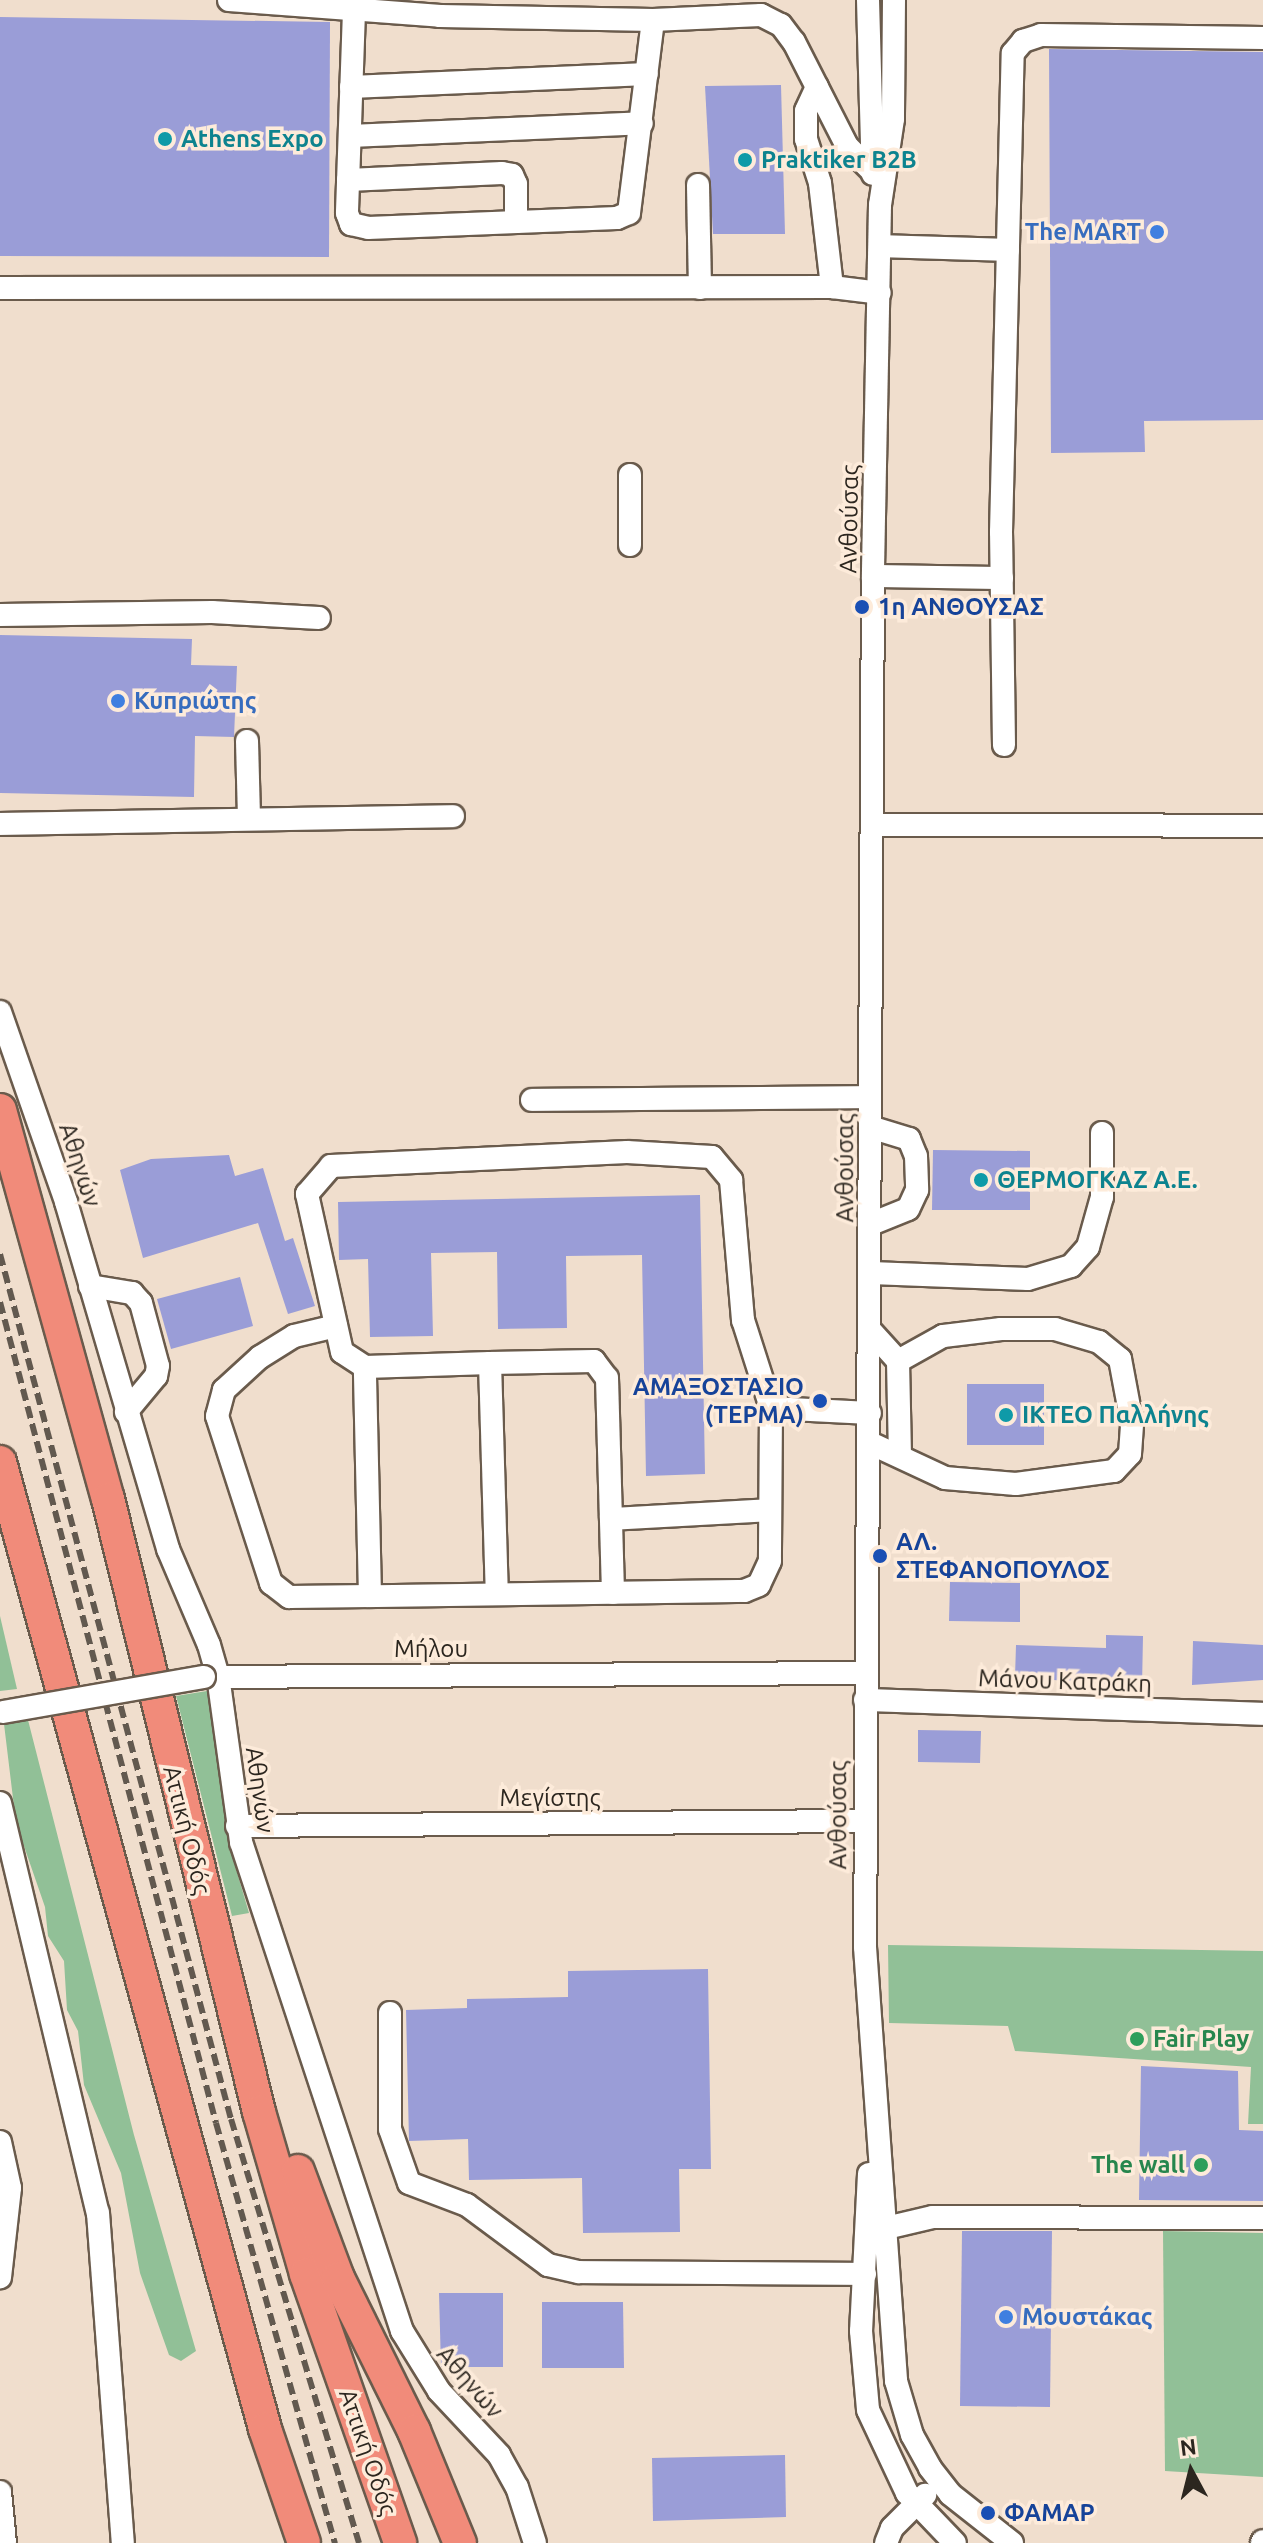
<!DOCTYPE html>
<meta charset="utf-8">
<style>
body{margin:0}
#map{position:relative;width:1263px;height:2543px;overflow:hidden;background:#f0decd;font-family:Ubuntu,sans-serif}
div>[style]{position:absolute}
[style*='--x']{left:calc(var(--x)*1px);top:calc(var(--y)*1px);width:calc(var(--w)*1px);rotate:calc(var(--a)*1deg)}
.green>*{inset:0;background:#91c097}
.building>*{inset:0;background:#9a9dd7}
.roads{filter:drop-shadow(2px 0 #6a5b4c) drop-shadow(-2px 0 #6a5b4c) drop-shadow(0 2px #6a5b4c) drop-shadow(0 -2px #6a5b4c)}
.minor>*{height:22px;margin:-11px;padding:0 11px;transform-origin:11px;border-radius:11px;background:#fff}
.highway>*{height:32px;margin:-16px;padding:0 16px;transform-origin:16px;border-radius:16px;background:#f18b7a}
.rail>*{height:6px;margin-top:-3px;transform-origin:0;background:repeating-linear-gradient(90deg,#62594f 0 12px,transparent 0 18px)}
.bridges{filter:drop-shadow(2px 0 #6a5b4c) drop-shadow(-2px 0 #6a5b4c) drop-shadow(0 2px #6a5b4c) drop-shadow(0 -2px #6a5b4c)}
.minor-bridge>*{height:22px;margin:-11px;padding:0 11px;transform-origin:11px;border-radius:11px;background:#fff}
.dots>*{width:22px;height:22px;translate:-50% -50%;box-sizing:border-box;border:4px solid #fdebda;border-radius:50%}
span{translate:-50% -50%;white-space:nowrap;text-align:center;line-height:1.15;-webkit-text-stroke:7px #fdebda;paint-order:stroke}
.culture-label{font-size:24px;color:#0d838f;font-weight:700}
.left{translate:0 -50%;text-align:left}
.shop-label{font-size:24px;color:#366cbe;font-weight:700}
.right{translate:-100% -50%;text-align:right}
.street-label{font-size:24px;color:#2c261f}
.transit-label{font-size:24px;color:#164399;font-weight:700}
.leisure-label{font-size:24px;color:#27864d;font-weight:700}
.north{position:absolute;left:1151px;top:2431px;width:80px;height:80px;-webkit-text-stroke:6px #fdebda;paint-order:stroke;rotate:353deg;font-size:22px;font-weight:700;line-height:32px;text-align:center;color:#2c261f}
.north::after{content:'';display:block;margin:auto;width:28px;height:36px;background:#2c261f;clip-path:polygon(50% 0,100% 100%,50% 72%,0 100%)}
</style>
<div id="map">
<div class="green">
<i style="clip-path:polygon(0 1616px,17px 1689px,0 1691px)"></i>
<i style="clip-path:polygon(207px 1691px,229px 1845px,249px 1913px,232px 1916px,176px 1696px)"></i>
<i style="clip-path:polygon(28px 1720px,134px 2135px,196px 2351px,181px 2361px,169px 2355px,140px 2273px,121px 2173px,84px 2085px,78px 2031px,67px 2010px,64px 1961px,48px 1936px,45px 1907px,16px 1823px,4px 1724px)"></i>
<i style="clip-path:polygon(888px 1945px,1263px 1951px,1263px 2124px,1248px 2124px,1251px 2067px,1015px 2051px,1008px 2026px,889px 2023px)"></i>
<i style="clip-path:polygon(1163px 2231px,1263px 2233px,1263px 2477px,1165px 2471px)"></i>
</div>
<div class="building">
<i style="clip-path:polygon(0 17px,330px 22px,329px 257px,0 256px)"></i>
<i style="clip-path:polygon(1049px 49px,1263px 52px,1263px 420px,1144px 421px,1145px 452px,1051px 453px)"></i>
<i style="clip-path:polygon(781px 85px,785px 234px,713px 234px,705px 86px)"></i>
<i style="clip-path:polygon(0 635px,192px 639px,191px 665px,237px 666px,234px 737px,195px 736px,194px 797px,0 793px)"></i>
<i style="clip-path:polygon(933px 1150px,1030px 1151px,1030px 1210px,932px 1210px)"></i>
<i style="clip-path:polygon(229px 1155px,235px 1176px,263px 1168px,285px 1241px,293px 1238px,315px 1306px,288px 1314px,258px 1223px,143px 1258px,120px 1170px,151px 1159px)"></i>
<i style="clip-path:polygon(700px 1195px,705px 1474px,646px 1476px,642px 1255px,566px 1256px,567px 1328px,498px 1329px,497px 1252px,431px 1253px,433px 1336px,370px 1337px,368px 1259px,339px 1260px,338px 1202px)"></i>
<i style="clip-path:polygon(240px 1277px,253px 1326px,171px 1349px,157px 1299px)"></i>
<i style="clip-path:polygon(967px 1384px,1044px 1384px,1044px 1445px,967px 1445px)"></i>
<i style="clip-path:polygon(950px 1582px,1020px 1583px,1020px 1622px,949px 1621px)"></i>
<i style="clip-path:polygon(1106px 1635px,1143px 1636px,1142px 1687px,1015px 1677px,1016px 1645px,1106px 1648px)"></i>
<i style="clip-path:polygon(1193px 1641px,1263px 1645px,1263px 1680px,1192px 1685px)"></i>
<i style="clip-path:polygon(918px 1730px,981px 1731px,980px 1763px,918px 1762px)"></i>
<i style="clip-path:polygon(708px 1969px,711px 2169px,679px 2169px,680px 2232px,583px 2233px,582px 2178px,469px 2180px,468px 2139px,409px 2141px,406px 2010px,467px 2008px,467px 1999px,568px 1997px,568px 1971px)"></i>
<i style="clip-path:polygon(1141px 2066px,1238px 2071px,1239px 2130px,1263px 2131px,1263px 2201px,1139px 2200px)"></i>
<i style="clip-path:polygon(962px 2231px,1052px 2231px,1050px 2407px,960px 2406px)"></i>
<i style="clip-path:polygon(439px 2293px,503px 2293px,503px 2367px,441px 2367px)"></i>
<i style="clip-path:polygon(542px 2302px,623px 2302px,624px 2368px,542px 2368px)"></i>
<i style="clip-path:polygon(785px 2455px,786px 2517px,653px 2521px,652px 2458px)"></i>
</div>
<div class="roads">
<div class="minor">
<i style="--x:229;--y:0;--w:212;--a:4.3"></i>
<i style="--x:440;--y:16;--w:213;--a:1.1"></i>
<i style="--x:653;--y:20;--w:108;--a:-2.7"></i>
<i style="--x:761;--y:15;--w:22;--a:27"></i>
<i style="--x:781;--y:25;--w:21;--a:53"></i>
<i style="--x:794;--y:42;--w:117;--a:63"></i>
<i style="--x:847;--y:146;--w:37;--a:45"></i>
<i style="--x:868;--y:0;--w:174;--a:88.4"></i>
<i style="--x:894;--y:0;--w:119;--a:90.5"></i>
<i style="--x:893;--y:119;--w:87;--a:98.6"></i>
<i style="--x:880;--y:205;--w:371;--a:91.1"></i>
<i style="--x:873;--y:576;--w:1371;--a:90.33"></i>
<i style="--x:865;--y:1947;--w:435;--a:85.9"></i>
<i style="--x:896;--y:2381;--w:56;--a:73.5"></i>
<i style="--x:912;--y:2435;--w:38;--a:61"></i>
<i style="--x:930;--y:2468;--w:33;--a:52"></i>
<i style="--x:950;--y:2494;--w:79;--a:38.3"></i>
<i style="--x:354;--y:11;--w:202;--a:92"></i>
<i style="--x:347;--y:213;--w:12;--a:70"></i>
<i style="--x:351;--y:224;--w:17;--a:13"></i>
<i style="--x:368;--y:228;--w:249;--a:-2.3"></i>
<i style="--x:617;--y:218;--w:13;--a:-23"></i>
<i style="--x:629;--y:213;--w:194;--a:-82.9"></i>
<i style="--x:351;--y:87;--w:296;--a:-2.5"></i>
<i style="--x:817;--y:87;--w:26;--a:115"></i>
<i style="--x:806;--y:111;--w:28;--a:90"></i>
<i style="--x:806;--y:139;--w:46;--a:72.3"></i>
<i style="--x:820;--y:183;--w:105;--a:83.4"></i>
<i style="--x:350;--y:136;--w:292;--a:-2.5"></i>
<i style="--x:348;--y:180;--w:154;--a:-2.6"></i>
<i style="--x:502;--y:173;--w:10;--a:11"></i>
<i style="--x:512;--y:175;--w:10;--a:66"></i>
<i style="--x:516;--y:184;--w:38;--a:90"></i>
<i style="--x:698;--y:185;--w:103;--a:88.9"></i>
<i style="--x:880;--y:246;--w:128;--a:1.8"></i>
<i style="--x:0;--y:288;--w:832;--a:-0.07"></i>
<i style="--x:832;--y:287;--w:48;--a:7.1"></i>
<i style="--x:630;--y:545;--w:70;--a:-90"></i>
<i style="--x:873;--y:576;--w:129;--a:0.9"></i>
<i style="--x:0;--y:615;--w:212;--a:-0.8"></i>
<i style="--x:212;--y:612;--w:107;--a:3.2"></i>
<i style="--x:247;--y:741;--w:77;--a:88.5"></i>
<i style="--x:1004;--y:745;--w:213;--a:-90.8"></i>
<i style="--x:1001;--y:532;--w:479;--a:-88.6"></i>
<i style="--x:1013;--y:53;--w:16;--a:-50"></i>
<i style="--x:1023;--y:41;--w:19;--a:-18"></i>
<i style="--x:1041;--y:35;--w:222;--a:0.8"></i>
<i style="--x:0;--y:824;--w:453;--a:-1"></i>
<i style="--x:873;--y:825;--w:390;--a:0.1"></i>
<i style="--x:0;--y:1012;--w:201;--a:70.8"></i>
<i style="--x:66;--y:1202;--w:362;--a:73.6"></i>
<i style="--x:168;--y:1549;--w:104;--a:66.9"></i>
<i style="--x:209;--y:1645;--w:32;--a:74"></i>
<i style="--x:218;--y:1676;--w:168;--a:82.1"></i>
<i style="--x:241;--y:1842;--w:515;--a:71.78"></i>
<i style="--x:402;--y:2331;--w:70;--a:58.3"></i>
<i style="--x:439;--y:2391;--w:88;--a:46.8"></i>
<i style="--x:499;--y:2455;--w:37;--a:61"></i>
<i style="--x:517;--y:2487;--w:59;--a:72.2"></i>
<i style="--x:532;--y:1100;--w:338;--a:-0.5"></i>
<i style="--x:870;--y:1127;--w:41;--a:17.1"></i>
<i style="--x:909;--y:1139;--w:18;--a:68"></i>
<i style="--x:916;--y:1156;--w:34;--a:88"></i>
<i style="--x:917;--y:1190;--w:21;--a:115"></i>
<i style="--x:908;--y:1209;--w:40;--a:158"></i>
<i style="--x:627;--y:1152;--w:85;--a:3.4"></i>
<i style="--x:712;--y:1157;--w:30;--a:50"></i>
<i style="--x:731;--y:1180;--w:141;--a:85.1"></i>
<i style="--x:743;--y:1320;--w:92;--a:72.3"></i>
<i style="--x:771;--y:1408;--w:153;--a:90.4"></i>
<i style="--x:770;--y:1561;--w:26;--a:115"></i>
<i style="--x:759;--y:1585;--w:16;--a:158"></i>
<i style="--x:744;--y:1591;--w:374;--a:179.2"></i>
<i style="--x:370;--y:1596;--w:229;--a:-91.3"></i>
<i style="--x:365;--y:1367;--w:27;--a:-147"></i>
<i style="--x:342;--y:1352;--w:162;--a:-102.5"></i>
<i style="--x:307;--y:1194;--w:37;--a:-49"></i>
<i style="--x:331;--y:1166;--w:296;--a:-2.7"></i>
<i style="--x:871;--y:1273;--w:157;--a:2.2"></i>
<i style="--x:1028;--y:1279;--w:45;--a:-16.8"></i>
<i style="--x:1071;--y:1266;--w:25;--a:-48"></i>
<i style="--x:1088;--y:1247;--w:52;--a:-74.4"></i>
<i style="--x:1102;--y:1197;--w:64;--a:-90"></i>
<i style="--x:90;--y:1286;--w:43;--a:9.5"></i>
<i style="--x:132;--y:1293;--w:13;--a:48"></i>
<i style="--x:141;--y:1303;--w:65;--a:74.9"></i>
<i style="--x:158;--y:1366;--w:10;--a:101"></i>
<i style="--x:156;--y:1376;--w:47;--a:129.8"></i>
<i style="--x:336;--y:1326;--w:43;--a:166.6"></i>
<i style="--x:294;--y:1336;--w:40;--a:148"></i>
<i style="--x:260;--y:1357;--w:49;--a:137.5"></i>
<i style="--x:224;--y:1390;--w:27;--a:105"></i>
<i style="--x:217;--y:1416;--w:176;--a:72.1"></i>
<i style="--x:271;--y:1583;--w:23;--a:38"></i>
<i style="--x:289;--y:1597;--w:81;--a:-0.7"></i>
<i style="--x:870;--y:1330;--w:42;--a:47.9"></i>
<i style="--x:898;--y:1361;--w:94;--a:88.8"></i>
<i style="--x:490;--y:1363;--w:104;--a:-1.1"></i>
<i style="--x:594;--y:1361;--w:21;--a:53"></i>
<i style="--x:607;--y:1378;--w:215;--a:88.4"></i>
<i style="--x:365;--y:1367;--w:125;--a:-1.8"></i>
<i style="--x:490;--y:1363;--w:231;--a:88.3"></i>
<i style="--x:771;--y:1408;--w:99;--a:2.9"></i>
<i style="--x:870;--y:1443;--w:83;--a:25"></i>
<i style="--x:945;--y:1478;--w:71;--a:4.8"></i>
<i style="--x:1016;--y:1484;--w:99;--a:-7.6"></i>
<i style="--x:1114;--y:1471;--w:23;--a:-47"></i>
<i style="--x:1130;--y:1454;--w:31;--a:-86"></i>
<i style="--x:1132;--y:1423;--w:65;--a:-100.6"></i>
<i style="--x:1120;--y:1359;--w:27;--a:-141"></i>
<i style="--x:1099;--y:1342;--w:46;--a:-163.5"></i>
<i style="--x:1055;--y:1329;--w:54;--a:180"></i>
<i style="--x:1001;--y:1329;--w:58;--a:173.1"></i>
<i style="--x:943;--y:1336;--w:51;--a:150.9"></i>
<i style="--x:611;--y:1519;--w:159;--a:-3.2"></i>
<i style="--x:206;--y:1677;--w:659;--a:-0.35"></i>
<i style="--x:865;--y:1700;--w:398;--a:2"></i>
<i style="--x:0;--y:1803;--w:422;--a:76.6"></i>
<i style="--x:98;--y:2213;--w:331;--a:85.7"></i>
<i style="--x:237;--y:1826;--w:627;--a:-0.46"></i>
<i style="--x:390;--y:2013;--w:116;--a:90"></i>
<i style="--x:390;--y:2129;--w:57;--a:70.6"></i>
<i style="--x:409;--y:2183;--w:62;--a:20.8"></i>
<i style="--x:467;--y:2205;--w:101;--a:36.5"></i>
<i style="--x:548;--y:2265;--w:32;--a:13"></i>
<i style="--x:579;--y:2272;--w:286;--a:0.4"></i>
<i style="--x:0;--y:2142;--w:47;--a:77.7"></i>
<i style="--x:10;--y:2188;--w:90;--a:96.4"></i>
<i style="--x:869;--y:2174;--w:157;--a:92.9"></i>
<i style="--x:861;--y:2331;--w:79;--a:84.9"></i>
<i style="--x:868;--y:2410;--w:92;--a:64.8"></i>
<i style="--x:907;--y:2493;--w:69;--a:46.2"></i>
<i style="--x:886;--y:2228;--w:48;--a:-13.2"></i>
<i style="--x:933;--y:2217;--w:330;--a:0.2"></i>
<i style="--x:0;--y:2492;--w:51;--a:84.4"></i>
<i style="--x:886;--y:2543;--w:16;--a:-68"></i>
<i style="--x:892;--y:2528;--w:47;--a:-45"></i>
<i style="--x:1262;--y:2543;--w:2;--a:-63"></i>
</div>
<div class="highway">
<i style="--x:0;--y:1110;--w:404;--a:74.5"></i>
<i style="--x:108;--y:1499;--w:631;--a:76.16"></i>
<i style="--x:259;--y:2112;--w:169;--a:73.8"></i>
<i style="--x:306;--y:2274;--w:285;--a:70.7"></i>
<i style="--x:0;--y:1462;--w:1003;--a:74.67"></i>
<i style="--x:265;--y:2429;--w:120;--a:71.1"></i>
<i style="--x:298;--y:2171;--w:114;--a:69.5"></i>
<i style="--x:338;--y:2278;--w:171;--a:63.6"></i>
<i style="--x:414;--y:2431;--w:121;--a:67.7"></i>
</div>
</div>
<div class="rail">
<i style="--x:0;--y:1254;--w:895;--a:75.05"></i>
<i style="--x:231;--y:2119;--w:443;--a:73.2"></i>
<i style="--x:0;--y:1302;--w:849;--a:75.26"></i>
<i style="--x:216;--y:2123;--w:437;--a:74.2"></i>
</div>
<div class="bridges">
<div class="minor-bridge">
<i style="--x:3;--y:1712;--w:204;--a:-9.9"></i>
</div>
</div>
<div class="dots">
<i style="left:165px;top:139px;background:#0f9aa8"></i>
<i style="left:745px;top:160px;background:#0f9aa8"></i>
<i style="left:1157px;top:232px;background:#3f7fe0"></i>
<i style="left:862px;top:607px;background:#1a4fb4"></i>
<i style="left:118px;top:701px;background:#3f7fe0"></i>
<i style="left:981px;top:1180px;background:#0f9aa8"></i>
<i style="left:820px;top:1401px;background:#1a4fb4"></i>
<i style="left:1006px;top:1415px;background:#0f9aa8"></i>
<i style="left:880px;top:1556px;background:#1a4fb4"></i>
<i style="left:1137px;top:2039px;background:#2e9e5b"></i>
<i style="left:1201px;top:2165px;background:#2e9e5b"></i>
<i style="left:1006px;top:2317px;background:#3f7fe0"></i>
<i style="left:988px;top:2513px;background:#1a4fb4"></i>
</div>
<div class="culture-label">
<span class="left" style="left:181px;top:139px">Athens Expo</span>
<span class="left" style="left:761px;top:160px">Praktiker B2B</span>
<span class="left" style="left:997px;top:1180px">ΘΕΡΜΟΓΚΑΖ Α.Ε.</span>
<span class="left" style="left:1022px;top:1415px">ΙΚΤΕΟ Παλλήνης</span>
</div>
<div class="shop-label">
<span class="right" style="left:1141px;top:232px">The MART</span>
<span class="left" style="left:134px;top:701px">Κυπριώτης</span>
<span class="left" style="left:1022px;top:2317px">Μουστάκας</span>
</div>
<div class="street-label">
<span style="left:849px;top:519px;rotate:-89deg">Ανθούσας</span>
<span style="left:80px;top:1165px;rotate:72deg">Αθηνών</span>
<span style="left:845px;top:1168px;rotate:-90deg">Ανθούσας</span>
<span style="left:431px;top:1649px">Μήλου</span>
<span style="left:1065px;top:1681px;rotate:2deg">Μάνου Κατράκη</span>
<span style="left:260px;top:1790px;rotate:82deg">Αθηνών</span>
<span style="left:550px;top:1798px">Μεγίστης</span>
<span style="left:838px;top:1815px;rotate:-90deg">Ανθούσας</span>
<span style="left:187px;top:1830px;rotate:76deg">Αττική Οδός</span>
<span style="left:470px;top:2382px;rotate:49deg">Αθηνών</span>
<span style="left:368px;top:2452px;rotate:71deg">Αττική Οδός</span>
</div>
<div class="transit-label">
<span class="left" style="left:878px;top:607px">1η ΑΝΘΟΥΣΑΣ</span>
<span class="right" style="left:804px;top:1401px">ΑΜΑΞΟΣΤΑΣΙΟ<br>(ΤΕΡΜΑ)</span>
<span class="left" style="left:896px;top:1556px">ΑΛ.<br>ΣΤΕΦΑΝΟΠΟΥΛΟΣ</span>
<span class="left" style="left:1004px;top:2513px">ΦΑΜΑΡ</span>
</div>
<div class="leisure-label">
<span class="left" style="left:1153px;top:2039px">Fair Play</span>
<span class="right" style="left:1185px;top:2165px">The wall</span>
</div>
<div class="north">N</div>
</div>
